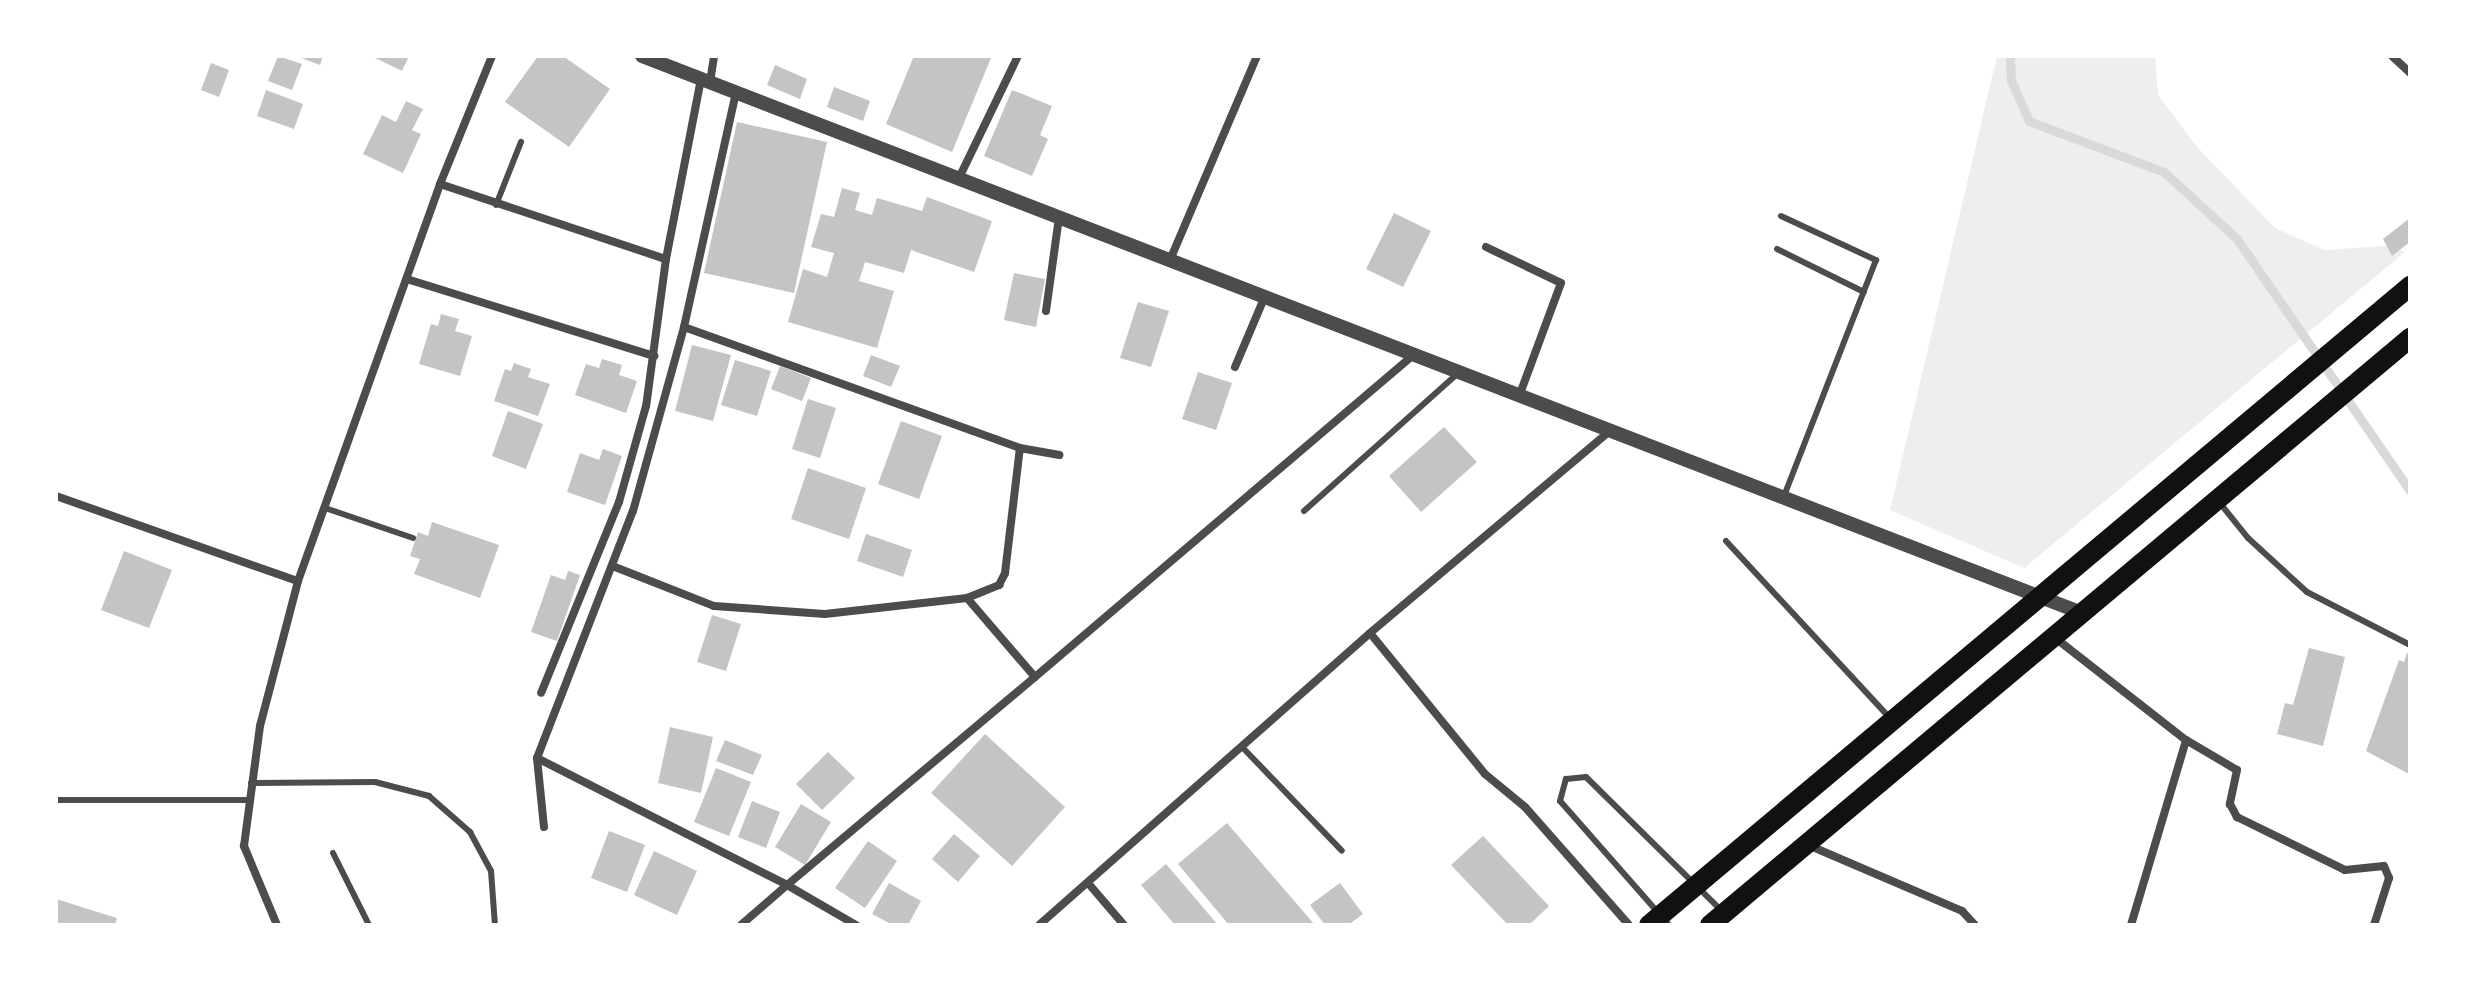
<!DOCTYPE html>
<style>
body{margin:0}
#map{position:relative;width:2466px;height:981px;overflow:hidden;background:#fff;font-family:"PT Sans",sans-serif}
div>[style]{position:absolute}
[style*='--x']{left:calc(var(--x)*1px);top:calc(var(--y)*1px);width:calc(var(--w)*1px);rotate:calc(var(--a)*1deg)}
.green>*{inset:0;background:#eee}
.stream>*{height:9px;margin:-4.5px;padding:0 4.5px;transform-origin:4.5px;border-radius:4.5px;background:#d9d9d9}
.building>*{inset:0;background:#c4c4c4}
.service>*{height:6px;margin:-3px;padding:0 3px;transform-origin:3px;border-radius:3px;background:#4c4c4c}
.minor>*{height:8px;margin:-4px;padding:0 4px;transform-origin:4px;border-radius:4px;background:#4c4c4c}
.tertiary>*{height:14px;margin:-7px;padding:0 7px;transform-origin:7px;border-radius:7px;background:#4c4c4c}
.primary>*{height:20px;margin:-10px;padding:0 10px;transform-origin:10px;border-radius:10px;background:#111}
span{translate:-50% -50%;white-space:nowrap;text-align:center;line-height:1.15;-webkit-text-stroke:8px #fff;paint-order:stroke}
.frame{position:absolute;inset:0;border:58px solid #fff;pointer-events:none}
</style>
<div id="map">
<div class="green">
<i style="clip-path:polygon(1997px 56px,2155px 56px,2158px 95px,2197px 147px,2275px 228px,2324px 250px,2386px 246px,2405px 252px,2024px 568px,1890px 510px)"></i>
</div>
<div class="stream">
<i style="--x:2010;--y:56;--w:24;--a:88"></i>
<i style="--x:2011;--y:80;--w:45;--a:66.3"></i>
<i style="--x:2029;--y:121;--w:144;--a:20.7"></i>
<i style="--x:2164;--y:172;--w:99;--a:42.5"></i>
<i style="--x:2237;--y:239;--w:306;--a:55.5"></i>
</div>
<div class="building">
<i style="clip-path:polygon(278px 56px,302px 64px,292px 90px,268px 81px)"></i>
<i style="clip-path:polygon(296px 56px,323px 56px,320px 65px)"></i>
<i style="clip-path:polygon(371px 56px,409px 56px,402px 71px)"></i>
<i style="clip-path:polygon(538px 56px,563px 56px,610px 89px,569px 147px,505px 102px)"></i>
<i style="clip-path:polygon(914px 56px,991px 58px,952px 152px,886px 124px)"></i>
<i style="clip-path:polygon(211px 63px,229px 70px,219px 97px,201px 90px)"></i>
<i style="clip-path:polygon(775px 65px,807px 79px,800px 99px,767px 85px)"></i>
<i style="clip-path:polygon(834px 87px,870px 101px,863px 121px,827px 107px)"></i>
<i style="clip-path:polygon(266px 90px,303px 104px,294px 129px,257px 116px)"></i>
<i style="clip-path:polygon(1012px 90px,1052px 106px,1040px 135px,1048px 139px,1032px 176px,984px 156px)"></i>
<i style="clip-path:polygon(406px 101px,423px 109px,412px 130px,421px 134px,403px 173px,363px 154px,382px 115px,396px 122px)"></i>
<i style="clip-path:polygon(737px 122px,827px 142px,794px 293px,704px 273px)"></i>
<i style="clip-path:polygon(842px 188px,860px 193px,855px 210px,872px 215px,877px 198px,922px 211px,927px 197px,992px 221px,974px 272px,911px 250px,904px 273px,865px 262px,859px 281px,894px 291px,877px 348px,788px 322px,803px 269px,827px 277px,834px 253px,811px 247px,821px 214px,834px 217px)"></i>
<i style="clip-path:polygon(1394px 213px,1431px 231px,1403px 287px,1366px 269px)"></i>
<i style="clip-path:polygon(2410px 218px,2410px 242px,2392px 256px,2383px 239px)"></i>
<i style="clip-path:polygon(1014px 273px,1045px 279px,1036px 327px,1004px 320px)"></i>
<i style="clip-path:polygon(1138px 302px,1169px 311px,1151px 367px,1120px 358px)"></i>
<i style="clip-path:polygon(441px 314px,459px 319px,455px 331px,472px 336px,460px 376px,419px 364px,431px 324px,438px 326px)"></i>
<i style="clip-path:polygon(692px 345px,731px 355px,713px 421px,675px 411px)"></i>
<i style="clip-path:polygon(871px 355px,900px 366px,891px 387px,863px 376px)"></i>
<i style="clip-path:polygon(602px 359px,622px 365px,619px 375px,637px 381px,626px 413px,575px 395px,586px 364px,599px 368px)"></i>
<i style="clip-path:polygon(735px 360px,771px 371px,757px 416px,721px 405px)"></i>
<i style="clip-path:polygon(514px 363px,531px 369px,528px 377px,550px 384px,538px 416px,494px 401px,505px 369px,511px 371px)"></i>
<i style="clip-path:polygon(780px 366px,811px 378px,802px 401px,771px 389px)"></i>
<i style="clip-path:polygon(1198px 372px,1232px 383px,1216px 430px,1182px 419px)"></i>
<i style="clip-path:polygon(808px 399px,836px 408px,820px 458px,792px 449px)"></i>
<i style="clip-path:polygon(508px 411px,543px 424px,526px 469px,492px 456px)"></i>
<i style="clip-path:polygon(901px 421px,942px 436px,919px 499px,878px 484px)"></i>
<i style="clip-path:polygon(1444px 427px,1477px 462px,1421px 512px,1389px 476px)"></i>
<i style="clip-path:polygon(603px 449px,622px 456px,605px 505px,567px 492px,580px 453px,599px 460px)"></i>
<i style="clip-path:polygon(808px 468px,866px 488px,849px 539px,791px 519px)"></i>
<i style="clip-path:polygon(432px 522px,499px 545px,480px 598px,414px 574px,420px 559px,410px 556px,418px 532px,428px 536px)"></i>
<i style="clip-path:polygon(866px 534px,912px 550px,903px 577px,857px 561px)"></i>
<i style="clip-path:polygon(124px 551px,172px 570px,149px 628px,101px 610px)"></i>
<i style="clip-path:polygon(568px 571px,580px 575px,557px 641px,531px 632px,551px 575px,565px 580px)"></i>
<i style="clip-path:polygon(712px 615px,741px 624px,726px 671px,697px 662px)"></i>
<i style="clip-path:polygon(2309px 648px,2345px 657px,2323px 746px,2277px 734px,2285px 703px,2293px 705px)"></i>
<i style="clip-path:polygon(2407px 653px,2410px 654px,2409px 774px,2366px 751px,2399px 660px,2404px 662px)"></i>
<i style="clip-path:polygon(670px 727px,713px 737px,701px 793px,658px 783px)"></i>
<i style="clip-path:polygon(985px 734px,1065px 807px,1012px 866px,931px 793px)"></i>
<i style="clip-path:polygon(725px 740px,762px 755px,753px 775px,716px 761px)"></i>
<i style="clip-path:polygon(828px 752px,855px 778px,822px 810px,796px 784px)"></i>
<i style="clip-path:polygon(716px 768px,751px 782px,729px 836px,694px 822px)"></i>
<i style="clip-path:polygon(752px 801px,780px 812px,766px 848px,738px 837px)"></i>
<i style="clip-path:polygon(801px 804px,831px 822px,805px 865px,775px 847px)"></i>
<i style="clip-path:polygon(1227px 823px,1315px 925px,1229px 925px,1178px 864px)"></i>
<i style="clip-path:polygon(609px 831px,645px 845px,627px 892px,591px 878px)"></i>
<i style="clip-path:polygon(954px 834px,980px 856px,958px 882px,932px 859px)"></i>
<i style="clip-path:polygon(1483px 836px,1549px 906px,1529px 925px,1508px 925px,1451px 865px)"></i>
<i style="clip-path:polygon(868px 841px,897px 861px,865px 908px,835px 888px)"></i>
<i style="clip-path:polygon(654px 851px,697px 871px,677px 915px,634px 895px)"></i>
<i style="clip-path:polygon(1166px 864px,1218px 925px,1175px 925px,1141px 885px)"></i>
<i style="clip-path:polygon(889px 883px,921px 901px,908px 925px,893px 925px,872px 914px)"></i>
<i style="clip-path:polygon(1340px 883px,1363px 914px,1348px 925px,1325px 925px,1310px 905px)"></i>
<i style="clip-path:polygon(56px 899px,117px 918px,115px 925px,56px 925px)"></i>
</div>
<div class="service">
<i style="--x:496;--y:205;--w:68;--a:-68.4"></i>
<i style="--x:1781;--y:216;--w:105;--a:24.9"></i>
<i style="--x:1876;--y:260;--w:253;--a:111.3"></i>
<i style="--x:1777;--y:249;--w:97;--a:26.3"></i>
<i style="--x:2219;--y:502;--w:46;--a:51.1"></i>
<i style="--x:2248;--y:538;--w:80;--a:42.5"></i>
<i style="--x:2307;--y:592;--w:116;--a:27.2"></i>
<i style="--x:325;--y:508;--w:93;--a:18.8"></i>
<i style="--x:1304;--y:511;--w:205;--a:-41.8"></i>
<i style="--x:1726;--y:541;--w:240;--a:47.2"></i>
<i style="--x:1244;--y:749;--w:141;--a:46.1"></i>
<i style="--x:251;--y:783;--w:124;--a:-0.5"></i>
<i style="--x:375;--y:782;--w:56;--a:14.5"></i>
<i style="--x:429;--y:796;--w:55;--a:41.3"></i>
<i style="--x:470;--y:832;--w:44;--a:61.7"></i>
<i style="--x:491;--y:871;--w:54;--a:85.8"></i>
<i style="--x:56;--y:800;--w:191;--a:0"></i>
<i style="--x:333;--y:853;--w:80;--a:63.4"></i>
<i style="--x:1669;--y:925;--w:165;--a:-131.3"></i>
<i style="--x:1560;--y:801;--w:23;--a:-75"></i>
<i style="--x:1566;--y:779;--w:20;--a:-6"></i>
<i style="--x:1586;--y:777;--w:190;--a:44.6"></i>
</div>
<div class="minor">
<i style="--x:2392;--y:56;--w:25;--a:43"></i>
<i style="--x:710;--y:82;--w:26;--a:-81"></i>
<i style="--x:959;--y:178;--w:136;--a:-64.2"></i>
<i style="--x:440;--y:184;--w:238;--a:18.4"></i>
<i style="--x:666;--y:259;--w:148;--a:97.7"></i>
<i style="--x:646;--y:406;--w:100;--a:105.7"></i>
<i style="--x:619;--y:502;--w:206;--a:112.2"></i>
<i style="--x:1486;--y:247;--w:83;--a:25.6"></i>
<i style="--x:1561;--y:283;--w:118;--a:110.3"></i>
<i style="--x:666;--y:259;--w:183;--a:-79"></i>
<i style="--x:1170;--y:260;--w:222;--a:-66.9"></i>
<i style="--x:410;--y:280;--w:256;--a:17.3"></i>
<i style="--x:1046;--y:311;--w:95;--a:-82.1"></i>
<i style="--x:684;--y:327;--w:357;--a:19.8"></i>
<i style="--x:1020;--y:448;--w:40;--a:10"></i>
<i style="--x:1235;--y:367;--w:77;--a:-67.1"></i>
<i style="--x:56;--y:496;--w:256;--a:19.4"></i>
<i style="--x:615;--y:567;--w:106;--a:21.5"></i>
<i style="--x:714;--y:606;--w:111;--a:4.1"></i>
<i style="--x:825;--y:614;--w:143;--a:-6.4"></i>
<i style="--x:967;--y:598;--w:104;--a:49.3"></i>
<i style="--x:1035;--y:677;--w:324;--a:140"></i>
<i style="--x:787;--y:885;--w:80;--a:30.1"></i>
<i style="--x:967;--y:598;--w:35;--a:-22"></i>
<i style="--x:999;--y:585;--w:13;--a:-63"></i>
<i style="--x:1005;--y:573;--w:126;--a:-83.2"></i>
<i style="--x:1370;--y:633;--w:182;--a:50.8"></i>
<i style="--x:1485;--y:774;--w:52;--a:39.5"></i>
<i style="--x:1525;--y:807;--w:157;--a:48.6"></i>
<i style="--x:2054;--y:637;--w:167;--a:38"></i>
<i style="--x:1035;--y:677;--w:498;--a:-40.4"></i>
<i style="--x:537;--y:758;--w:280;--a:26.9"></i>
<i style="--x:787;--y:885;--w:61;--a:139"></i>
<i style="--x:544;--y:827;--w:69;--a:-95.8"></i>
<i style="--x:537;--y:758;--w:265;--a:-68.8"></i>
<i style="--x:633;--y:511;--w:191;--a:-74.5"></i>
<i style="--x:684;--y:327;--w:241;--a:-77.5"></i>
<i style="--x:1808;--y:845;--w:168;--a:23.2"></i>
<i style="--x:1962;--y:911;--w:19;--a:47"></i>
<i style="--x:1088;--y:883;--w:55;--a:49.4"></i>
<i style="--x:277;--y:925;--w:86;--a:-112.7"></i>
<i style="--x:244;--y:846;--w:121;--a:-82.4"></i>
<i style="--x:260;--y:726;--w:150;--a:-75.3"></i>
<i style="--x:298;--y:581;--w:422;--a:-70.3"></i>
<i style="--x:440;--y:184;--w:138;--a:-67.9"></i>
<i style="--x:1039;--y:925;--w:441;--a:-41.4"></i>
<i style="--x:1370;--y:633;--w:314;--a:-40.1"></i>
<i style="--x:2131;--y:925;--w:193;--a:-73.4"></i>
<i style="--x:2186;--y:740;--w:59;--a:30.5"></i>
<i style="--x:2237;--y:770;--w:35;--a:102"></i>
<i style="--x:2230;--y:804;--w:15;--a:62"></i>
<i style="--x:2237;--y:817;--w:120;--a:26.1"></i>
<i style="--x:2345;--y:870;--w:39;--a:-6"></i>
<i style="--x:2384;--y:866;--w:13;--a:67"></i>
<i style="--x:2389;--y:878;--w:49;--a:107.7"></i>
</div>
<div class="tertiary">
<i style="--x:642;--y:56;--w:1544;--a:21.15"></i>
</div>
<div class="primary">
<i style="--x:1649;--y:925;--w:994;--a:-40.02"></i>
<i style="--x:1710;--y:925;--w:914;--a:-39.98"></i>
</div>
<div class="frame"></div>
</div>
